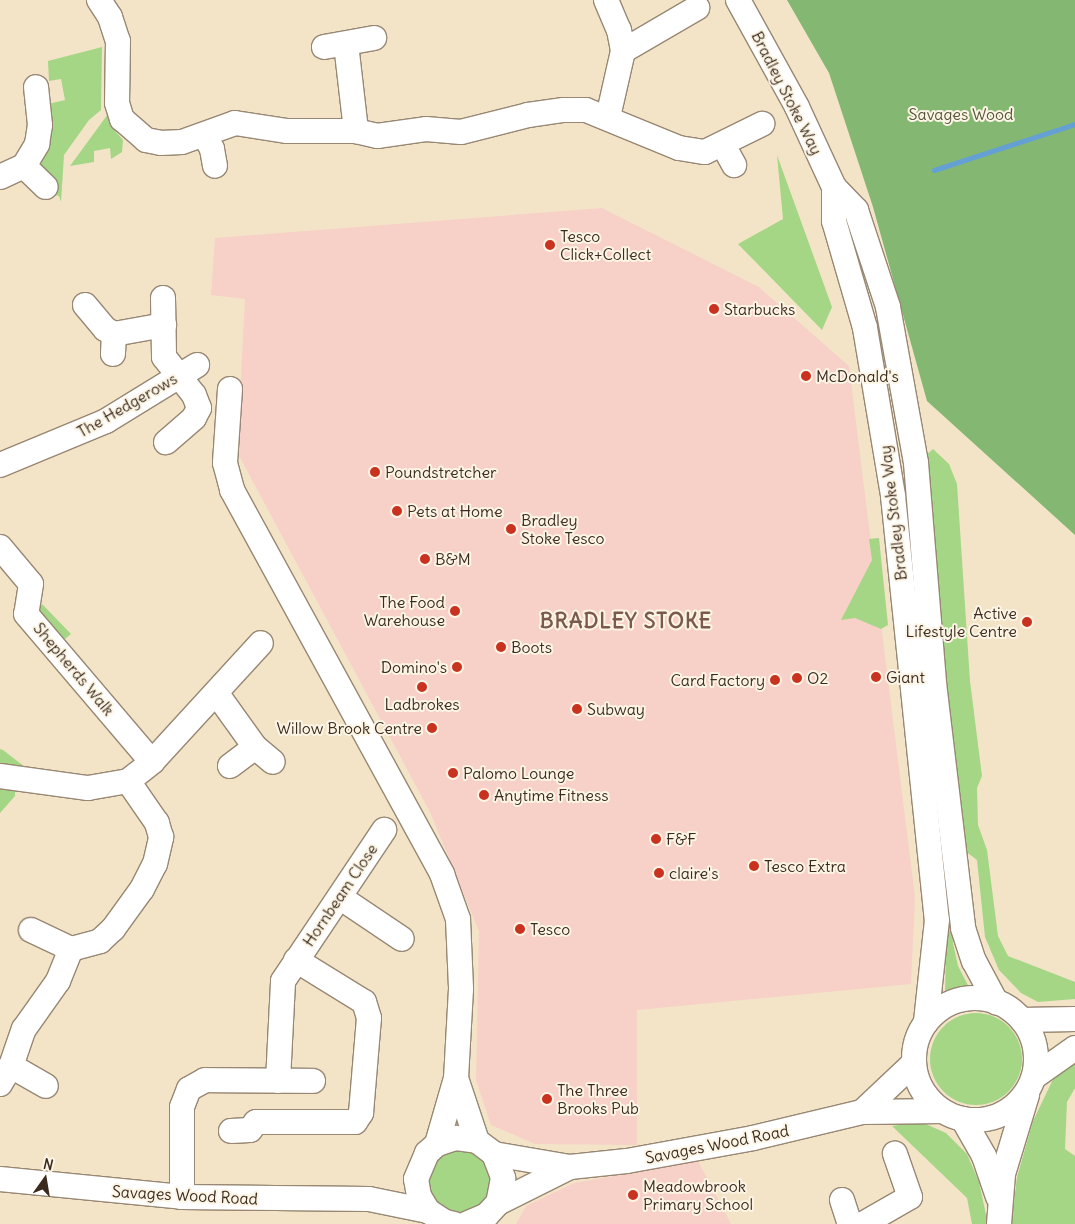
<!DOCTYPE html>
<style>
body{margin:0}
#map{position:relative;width:1075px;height:1224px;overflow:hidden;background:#f3e4c8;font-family:Delius,sans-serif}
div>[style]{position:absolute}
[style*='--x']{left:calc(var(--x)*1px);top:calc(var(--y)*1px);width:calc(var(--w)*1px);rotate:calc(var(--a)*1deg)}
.built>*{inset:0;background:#f7d1c8}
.green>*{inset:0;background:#a4d685}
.round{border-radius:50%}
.forest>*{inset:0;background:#83b772}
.stream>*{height:5px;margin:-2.5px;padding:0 2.5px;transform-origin:2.5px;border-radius:2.5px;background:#65a0d5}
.roads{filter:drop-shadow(1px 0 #978773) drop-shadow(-1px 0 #978773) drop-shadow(0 1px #978773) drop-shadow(0 -1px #978773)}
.minor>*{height:24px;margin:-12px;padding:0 12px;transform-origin:12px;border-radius:12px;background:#fff}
.minor>.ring{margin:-12px;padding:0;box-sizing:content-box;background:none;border:24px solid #fff;border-radius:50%}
.dots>*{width:14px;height:14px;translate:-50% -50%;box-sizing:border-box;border:2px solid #fcf5e5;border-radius:50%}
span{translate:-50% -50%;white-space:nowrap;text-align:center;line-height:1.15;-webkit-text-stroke:4px #fcf5e5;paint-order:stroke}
.street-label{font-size:16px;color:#3b2a1e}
.park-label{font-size:16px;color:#555538}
.poi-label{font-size:16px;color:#3b2a1e}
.left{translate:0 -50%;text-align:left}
.right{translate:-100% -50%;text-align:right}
.district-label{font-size:21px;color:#7b594b;font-weight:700;letter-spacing:1px}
.north{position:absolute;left:20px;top:1154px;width:50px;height:50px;-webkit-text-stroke:4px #fcf5e5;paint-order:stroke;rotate:13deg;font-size:14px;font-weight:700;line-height:20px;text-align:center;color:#3b2a1e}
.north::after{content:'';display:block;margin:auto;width:18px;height:22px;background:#3b2a1e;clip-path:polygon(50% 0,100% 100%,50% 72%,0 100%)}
</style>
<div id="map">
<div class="built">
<i style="clip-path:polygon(602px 208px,759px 287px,849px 366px,915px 897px,911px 984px,637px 1010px,637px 1145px,535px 1144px,491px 1125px,476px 1080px,479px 931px,430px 812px,237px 452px,245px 299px,211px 295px,215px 238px)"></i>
<i style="clip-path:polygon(698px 1161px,731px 1224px,516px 1224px,526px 1206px,574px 1183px)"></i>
</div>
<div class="green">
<i style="clip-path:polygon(102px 47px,101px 110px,89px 120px,64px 155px,61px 202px,59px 196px,51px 194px,37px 162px,48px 104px,65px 100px,61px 79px,49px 81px,48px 61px)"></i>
<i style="clip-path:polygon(108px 114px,116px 132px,123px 140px,122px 152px,111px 159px,110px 148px,94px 151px,94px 162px,70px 166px)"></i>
<i style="clip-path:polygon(777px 155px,832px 307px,822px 330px,738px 244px,783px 219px)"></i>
<i style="clip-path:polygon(933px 449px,949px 464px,957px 484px,970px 681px,982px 776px,977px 788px,978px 825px,987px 850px,998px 936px,1008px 956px,1075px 982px,1075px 999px,1038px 1002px,1021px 993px,999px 970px,985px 937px,977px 860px,964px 850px,924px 457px)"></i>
<i style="clip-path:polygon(879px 538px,888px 625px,881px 629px,855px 618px,841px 620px,872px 560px,869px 539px)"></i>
<i style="clip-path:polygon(42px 604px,71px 634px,59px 644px,36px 608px)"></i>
<i style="clip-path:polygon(0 749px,3px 750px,25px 767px,0 767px)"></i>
<i style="clip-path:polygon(7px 787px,15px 790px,15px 796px,0 813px,0 789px)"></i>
<i style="clip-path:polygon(950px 886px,953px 943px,958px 966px,971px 991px,945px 997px,946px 943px,941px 887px)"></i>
<i class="round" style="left:930px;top:1013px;width:92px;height:92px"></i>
<i style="clip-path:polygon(1075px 1058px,1075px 1088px,1067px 1102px,1065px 1149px,1075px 1156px,1075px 1224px,1011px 1224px,1017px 1177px,1033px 1121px,1058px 1069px)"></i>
<i style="clip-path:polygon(921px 1122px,946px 1133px,967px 1154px,979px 1182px,988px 1224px,972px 1224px,967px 1198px,892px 1126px)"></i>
<i class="round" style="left:429px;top:1149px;width:64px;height:64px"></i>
</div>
<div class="forest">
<i style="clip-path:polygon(787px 0,1075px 0,1075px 535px,927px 401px,873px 207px,829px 73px)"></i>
</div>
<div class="stream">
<i style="--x:934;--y:170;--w:148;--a:-18.1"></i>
</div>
<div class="roads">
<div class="minor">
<i style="--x:99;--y:0;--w:20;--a:57"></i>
<i style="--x:110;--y:17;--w:25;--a:72"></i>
<i style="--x:118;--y:41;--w:62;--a:90.9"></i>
<i style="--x:117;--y:103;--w:17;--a:73"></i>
<i style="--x:122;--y:119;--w:32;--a:41"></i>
<i style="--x:146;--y:140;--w:15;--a:11"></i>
<i style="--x:161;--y:143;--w:21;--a:-3"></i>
<i style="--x:182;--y:142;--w:56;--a:-19.7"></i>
<i style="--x:235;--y:123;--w:53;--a:8.7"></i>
<i style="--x:287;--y:131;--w:69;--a:0"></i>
<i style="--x:356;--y:131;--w:22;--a:13"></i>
<i style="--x:377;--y:136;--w:49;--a:-8.1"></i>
<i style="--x:426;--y:129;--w:35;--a:5"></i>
<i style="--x:461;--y:132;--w:69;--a:-14.2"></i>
<i style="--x:528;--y:115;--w:36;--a:-8"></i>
<i style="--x:564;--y:110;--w:22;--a:0"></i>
<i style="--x:586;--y:110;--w:100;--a:22.2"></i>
<i style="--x:679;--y:148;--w:26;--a:9"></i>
<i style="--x:705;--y:152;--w:64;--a:-26.2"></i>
<i style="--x:606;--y:0;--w:33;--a:67"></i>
<i style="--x:619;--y:30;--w:21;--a:79"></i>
<i style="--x:623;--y:51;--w:68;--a:102.8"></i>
<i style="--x:738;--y:0;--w:122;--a:61.1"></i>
<i style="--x:797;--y:107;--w:88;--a:65.2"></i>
<i style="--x:834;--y:187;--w:32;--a:46"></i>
<i style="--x:856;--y:210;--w:102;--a:71.7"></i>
<i style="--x:888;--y:307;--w:158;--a:79.8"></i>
<i style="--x:916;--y:463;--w:221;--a:85.3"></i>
<i style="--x:934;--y:683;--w:247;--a:83.2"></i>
<i style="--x:963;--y:928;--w:35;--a:72"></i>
<i style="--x:974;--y:961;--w:47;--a:61.8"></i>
<i style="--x:346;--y:44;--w:88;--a:83.4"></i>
<i style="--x:324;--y:47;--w:51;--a:-10.2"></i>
<i style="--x:623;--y:51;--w:86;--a:-30.2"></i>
<i style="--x:204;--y:135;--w:16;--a:60"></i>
<i style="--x:212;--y:149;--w:17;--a:80"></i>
<i style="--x:723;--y:145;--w:23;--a:61"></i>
<i style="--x:24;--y:166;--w:30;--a:44"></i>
<i style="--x:0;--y:177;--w:26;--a:-25"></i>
<i style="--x:24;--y:166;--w:26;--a:-59"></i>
<i style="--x:37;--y:144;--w:19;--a:-81"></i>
<i style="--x:40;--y:125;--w:38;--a:-96"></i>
<i style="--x:834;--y:187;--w:34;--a:90"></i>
<i style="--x:834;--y:221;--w:111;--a:73.8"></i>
<i style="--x:865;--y:328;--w:170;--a:80.5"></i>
<i style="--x:893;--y:496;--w:426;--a:84.1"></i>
<i style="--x:937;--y:920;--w:103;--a:96.2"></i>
<i style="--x:163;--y:298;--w:59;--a:89"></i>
<i style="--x:164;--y:357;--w:48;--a:51.7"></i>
<i style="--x:194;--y:395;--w:14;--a:69"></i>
<i style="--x:199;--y:408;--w:11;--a:117"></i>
<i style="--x:194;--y:418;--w:37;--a:139"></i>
<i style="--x:85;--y:305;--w:31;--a:50"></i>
<i style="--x:105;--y:329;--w:10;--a:29"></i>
<i style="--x:114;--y:334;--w:20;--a:93"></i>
<i style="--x:114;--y:334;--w:51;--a:-10.2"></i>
<i style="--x:230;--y:389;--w:74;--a:93.9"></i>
<i style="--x:225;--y:463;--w:28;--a:75"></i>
<i style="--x:232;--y:490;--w:438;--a:61.3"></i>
<i style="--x:442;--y:874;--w:48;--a:70.4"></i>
<i style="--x:458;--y:919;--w:70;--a:87.5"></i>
<i style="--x:461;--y:989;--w:89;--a:93.2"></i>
<i style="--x:456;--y:1078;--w:69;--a:106.1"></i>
<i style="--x:0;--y:465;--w:115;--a:-22.5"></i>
<i style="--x:106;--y:421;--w:107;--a:-31.6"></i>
<i style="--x:0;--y:547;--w:48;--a:50"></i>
<i style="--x:31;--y:584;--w:30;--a:99"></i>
<i style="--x:26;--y:614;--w:194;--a:49.6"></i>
<i style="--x:217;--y:694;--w:65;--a:54.4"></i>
<i style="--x:255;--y:747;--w:23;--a:40"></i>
<i style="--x:230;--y:766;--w:31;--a:-37"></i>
<i style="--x:0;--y:776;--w:89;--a:7.8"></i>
<i style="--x:88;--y:788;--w:41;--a:-9.9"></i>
<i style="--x:128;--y:781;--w:31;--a:-38"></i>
<i style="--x:152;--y:762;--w:161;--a:-47.5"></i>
<i style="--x:341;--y:898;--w:73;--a:33.9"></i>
<i style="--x:31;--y:930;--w:44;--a:25.4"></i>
<i class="ring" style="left:914px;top:998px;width:98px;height:98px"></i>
<i style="--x:1022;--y:1020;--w:53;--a:-1.1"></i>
<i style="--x:11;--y:1066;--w:40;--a:29.7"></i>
<i style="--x:1034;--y:1077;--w:50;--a:-35.3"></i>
<i style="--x:456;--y:1078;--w:66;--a:71.6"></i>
<i style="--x:278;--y:1081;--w:100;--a:-87.1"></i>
<i style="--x:283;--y:981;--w:182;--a:-56.2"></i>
<i style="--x:0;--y:1084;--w:21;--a:-59"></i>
<i style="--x:11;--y:1066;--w:39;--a:-71"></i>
<i style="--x:24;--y:1029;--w:59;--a:-54.7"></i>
<i style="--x:58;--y:981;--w:35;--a:-68"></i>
<i style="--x:71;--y:949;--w:30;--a:-15"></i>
<i style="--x:100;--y:941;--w:18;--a:-43"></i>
<i style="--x:113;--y:929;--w:49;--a:-54.1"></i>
<i style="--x:142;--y:889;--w:28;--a:-63"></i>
<i style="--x:155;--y:864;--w:28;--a:-77"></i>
<i style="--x:161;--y:837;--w:15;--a:-106"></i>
<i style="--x:157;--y:823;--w:51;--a:-124.6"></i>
<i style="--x:862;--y:1112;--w:71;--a:-43.3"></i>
<i style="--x:963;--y:1119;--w:43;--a:60.4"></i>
<i style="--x:984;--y:1156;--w:43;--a:71.1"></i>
<i style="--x:231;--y:1131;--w:19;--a:-3"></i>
<i style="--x:250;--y:1130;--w:10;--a:-53"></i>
<i style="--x:256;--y:1122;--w:99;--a:0"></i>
<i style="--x:355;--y:1122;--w:11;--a:-56"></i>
<i style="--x:361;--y:1113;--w:95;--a:-85.2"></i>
<i style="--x:369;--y:1018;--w:17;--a:-107"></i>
<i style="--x:364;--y:1002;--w:80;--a:-148.3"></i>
<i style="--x:494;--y:1154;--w:77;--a:9.7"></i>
<i style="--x:570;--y:1167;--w:57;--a:-6"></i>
<i style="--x:627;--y:1161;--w:128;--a:-10.3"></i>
<i style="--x:753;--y:1138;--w:112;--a:-13.4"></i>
<i style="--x:862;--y:1112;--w:80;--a:-0.7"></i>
<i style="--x:0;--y:1179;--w:183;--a:5.6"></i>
<i style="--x:182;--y:1197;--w:187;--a:0.6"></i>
<i style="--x:369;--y:1199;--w:60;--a:11.5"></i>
<i style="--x:182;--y:1197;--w:90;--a:-90"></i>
<i style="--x:182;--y:1107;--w:19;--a:-69"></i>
<i style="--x:189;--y:1089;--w:18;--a:-29"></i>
<i style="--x:205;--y:1080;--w:108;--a:0.5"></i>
<i style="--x:842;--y:1200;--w:25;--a:72"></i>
<i style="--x:498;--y:1203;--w:80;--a:-26.6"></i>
<i style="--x:454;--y:1224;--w:9;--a:-167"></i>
<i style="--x:445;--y:1222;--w:20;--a:-147"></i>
<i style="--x:428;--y:1211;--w:17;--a:-121"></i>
<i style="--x:419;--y:1196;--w:17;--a:-100"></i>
<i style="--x:416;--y:1179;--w:28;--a:-67"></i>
<i style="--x:427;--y:1153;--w:13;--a:-42"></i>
<i style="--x:437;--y:1144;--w:20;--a:-18"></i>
<i style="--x:456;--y:1138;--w:21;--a:8"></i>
<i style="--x:477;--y:1141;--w:21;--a:37"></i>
<i style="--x:494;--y:1154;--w:26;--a:69"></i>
<i style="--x:503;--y:1178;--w:25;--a:101"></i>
<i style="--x:498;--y:1203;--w:16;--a:133"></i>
<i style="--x:487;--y:1215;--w:23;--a:157"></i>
<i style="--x:863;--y:1224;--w:54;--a:-29.9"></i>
<i style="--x:910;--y:1197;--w:46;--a:-109.2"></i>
<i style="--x:999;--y:1224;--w:50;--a:-85.4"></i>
<i style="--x:1003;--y:1174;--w:83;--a:-73.1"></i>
</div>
</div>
<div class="dots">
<i style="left:550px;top:245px;background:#c8321e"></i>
<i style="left:714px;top:309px;background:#c8321e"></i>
<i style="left:806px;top:376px;background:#c8321e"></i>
<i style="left:375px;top:472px;background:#c8321e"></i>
<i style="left:397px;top:511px;background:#c8321e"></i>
<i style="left:511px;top:529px;background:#c8321e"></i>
<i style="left:425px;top:559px;background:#c8321e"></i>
<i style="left:455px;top:611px;background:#c8321e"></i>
<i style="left:1027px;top:622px;background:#c8321e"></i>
<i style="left:501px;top:647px;background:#c8321e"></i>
<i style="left:457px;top:667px;background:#c8321e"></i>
<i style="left:876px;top:677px;background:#c8321e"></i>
<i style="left:797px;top:678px;background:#c8321e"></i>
<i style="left:775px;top:680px;background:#c8321e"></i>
<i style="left:422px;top:687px;background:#c8321e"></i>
<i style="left:577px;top:709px;background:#c8321e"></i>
<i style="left:432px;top:728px;background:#c8321e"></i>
<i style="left:453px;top:773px;background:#c8321e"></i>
<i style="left:484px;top:795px;background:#c8321e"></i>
<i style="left:656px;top:839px;background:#c8321e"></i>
<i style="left:754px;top:866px;background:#c8321e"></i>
<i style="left:659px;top:873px;background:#c8321e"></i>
<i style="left:520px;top:929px;background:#c8321e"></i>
<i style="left:547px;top:1099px;background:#c8321e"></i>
<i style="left:633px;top:1195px;background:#c8321e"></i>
</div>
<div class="street-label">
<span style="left:787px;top:93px;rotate:63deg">Bradley Stoke Way</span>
<span style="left:127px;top:405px;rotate:-30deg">The Hedgerows</span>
<span style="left:893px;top:513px;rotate:-97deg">Bradley Stoke Way</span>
<span style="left:74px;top:669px;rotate:50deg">Shepherds Walk</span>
<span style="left:340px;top:895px;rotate:-56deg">Hornbeam Close</span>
<span style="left:717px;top:1144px;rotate:-11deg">Savages Wood Road</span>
<span style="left:185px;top:1195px;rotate:3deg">Savages Wood Road</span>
</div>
<div class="park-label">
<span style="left:961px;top:114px">Savages Wood</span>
</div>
<div class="poi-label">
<span class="left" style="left:560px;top:245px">Tesco<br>Click+Collect</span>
<span class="left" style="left:724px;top:309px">Starbucks</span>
<span class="left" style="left:816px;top:376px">McDonald's</span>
<span class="left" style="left:385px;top:472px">Poundstretcher</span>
<span class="left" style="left:407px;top:511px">Pets at Home</span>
<span class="left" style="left:521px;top:529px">Bradley<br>Stoke Tesco</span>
<span class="left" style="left:435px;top:559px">B&amp;M</span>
<span class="right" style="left:445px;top:611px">The Food<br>Warehouse</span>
<span class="right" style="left:1017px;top:622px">Active<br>Lifestyle Centre</span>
<span class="left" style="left:511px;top:647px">Boots</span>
<span class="right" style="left:447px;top:667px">Domino's</span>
<span class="left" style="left:886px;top:677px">Giant</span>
<span class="left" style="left:807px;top:678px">O2</span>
<span class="right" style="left:765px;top:680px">Card Factory</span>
<span style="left:422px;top:704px">Ladbrokes</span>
<span class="left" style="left:587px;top:709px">Subway</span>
<span class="right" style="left:422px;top:728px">Willow Brook Centre</span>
<span class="left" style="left:463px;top:773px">Palomo Lounge</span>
<span class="left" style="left:494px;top:795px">Anytime Fitness</span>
<span class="left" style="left:666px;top:839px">F&amp;F</span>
<span class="left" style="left:764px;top:866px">Tesco Extra</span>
<span class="left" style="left:669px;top:873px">claire's</span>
<span class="left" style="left:530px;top:929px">Tesco</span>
<span class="left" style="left:557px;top:1099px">The Three<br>Brooks Pub</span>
<span class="left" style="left:643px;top:1195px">Meadowbrook<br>Primary School</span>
</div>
<div class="district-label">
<span style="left:626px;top:621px">BRADLEY STOKE</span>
</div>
<div class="north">N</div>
</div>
